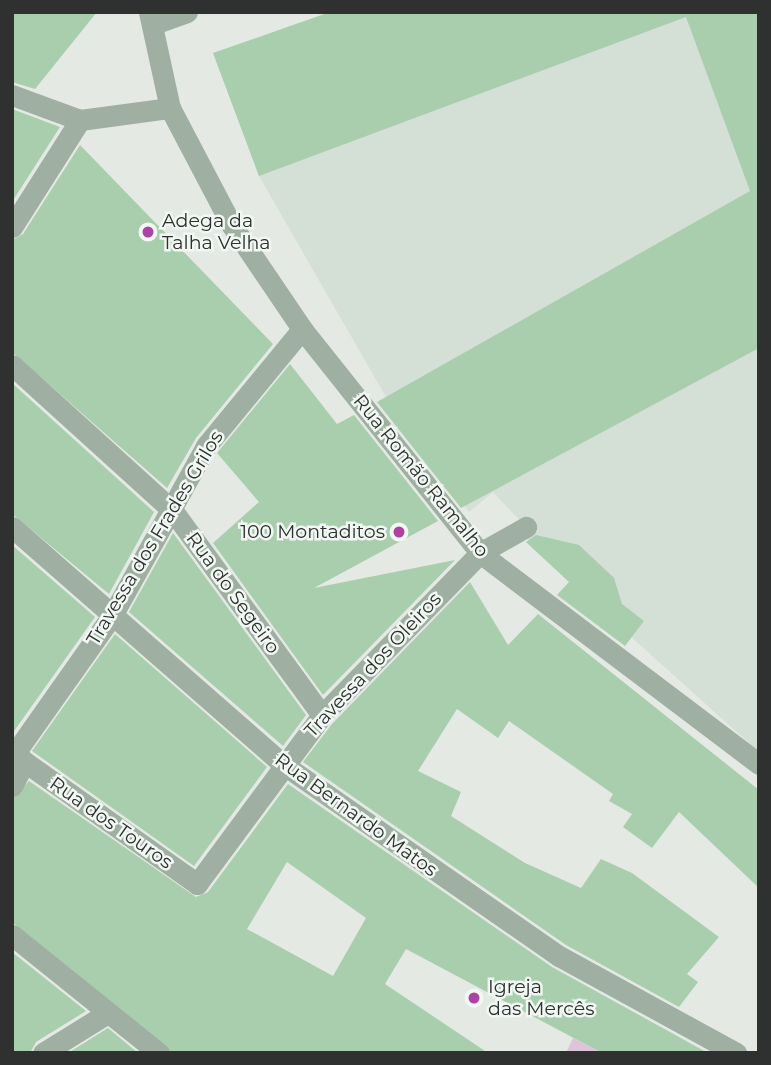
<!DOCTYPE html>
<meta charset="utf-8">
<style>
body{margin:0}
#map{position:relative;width:771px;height:1065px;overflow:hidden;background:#e4e9e4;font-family:Montserrat,sans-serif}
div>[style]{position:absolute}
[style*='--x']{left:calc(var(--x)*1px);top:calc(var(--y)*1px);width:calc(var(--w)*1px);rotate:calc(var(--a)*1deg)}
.built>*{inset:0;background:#d4dfd6}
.green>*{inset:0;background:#dec3da}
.building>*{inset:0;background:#a9ceae}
.lane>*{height:21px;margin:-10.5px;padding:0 10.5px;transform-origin:10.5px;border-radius:10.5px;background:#9fafa1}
.street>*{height:21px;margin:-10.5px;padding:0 10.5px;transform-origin:10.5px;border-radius:10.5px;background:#9fafa1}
.dots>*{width:19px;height:19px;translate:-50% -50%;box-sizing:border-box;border:4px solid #f1f7f2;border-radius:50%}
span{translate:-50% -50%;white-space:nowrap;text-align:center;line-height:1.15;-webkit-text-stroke:5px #f1f7f2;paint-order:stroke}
.poi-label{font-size:19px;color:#2e312f}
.left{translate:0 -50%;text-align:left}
.right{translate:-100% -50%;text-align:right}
.street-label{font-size:19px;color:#2e312f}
.frame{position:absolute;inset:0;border:14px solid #2e312f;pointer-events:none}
</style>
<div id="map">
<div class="built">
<i style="clip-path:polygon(759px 12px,759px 752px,529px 545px,526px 527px,493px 492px,469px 512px,386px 397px,259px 176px,213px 53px,241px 45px)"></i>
</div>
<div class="green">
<i style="clip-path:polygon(573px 1038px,602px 1053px,566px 1053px)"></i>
</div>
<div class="building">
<i style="clip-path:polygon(12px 12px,97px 12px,35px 89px,12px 82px)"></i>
<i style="clip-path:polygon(330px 12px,759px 12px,759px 348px,461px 508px,377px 402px,750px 191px,686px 17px,259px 176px,213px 53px)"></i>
<i style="clip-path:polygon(12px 109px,60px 127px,12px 202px)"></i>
<i style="clip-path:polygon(80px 145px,273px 344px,196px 438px,167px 488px,12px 352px,12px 240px,23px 234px)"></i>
<i style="clip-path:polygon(290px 364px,337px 424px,354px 415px,438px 521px,314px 588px,455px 560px,323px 695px,213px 543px,259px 502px,217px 453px)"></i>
<i style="clip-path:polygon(12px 383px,154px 512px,109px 594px,12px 514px)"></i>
<i style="clip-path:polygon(173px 533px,306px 715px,283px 746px,129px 612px)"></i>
<i style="clip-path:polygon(536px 535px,579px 545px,614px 578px,622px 604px,644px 621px,625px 646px,557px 595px,569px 582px,526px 542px)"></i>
<i style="clip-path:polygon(12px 545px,95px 617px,12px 734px)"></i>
<i style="clip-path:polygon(470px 582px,508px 645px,538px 614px,759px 790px,759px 888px,679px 812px,652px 848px,623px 827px,632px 814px,609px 801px,613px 794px,509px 721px,498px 738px,457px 709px,418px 771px,461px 792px,451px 816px,525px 863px,581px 888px,601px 859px,632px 873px,719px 937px,687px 974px,698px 982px,679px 1007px,566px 945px,303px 762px,332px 724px)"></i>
<i style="clip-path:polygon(115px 634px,267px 767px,194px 866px,32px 751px)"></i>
<i style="clip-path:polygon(evenodd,29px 781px,196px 897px,208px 892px,288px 784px,552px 967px,708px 1053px,602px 1053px,406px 949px,385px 984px,488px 1053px,172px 1053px,12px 922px,12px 799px,29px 781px,287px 862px,366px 918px,333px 976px,247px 929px,287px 862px)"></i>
<i style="clip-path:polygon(12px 952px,86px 1011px,36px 1042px,30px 1053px,12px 1053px)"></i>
<i style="clip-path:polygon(108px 1028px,138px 1053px,68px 1053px)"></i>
</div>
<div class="lane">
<i style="--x:480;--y:553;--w:53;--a:-29.5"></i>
</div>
<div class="street">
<i style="--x:149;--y:12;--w:98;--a:77.7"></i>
<i style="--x:170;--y:108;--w:131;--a:62.3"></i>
<i style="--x:231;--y:224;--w:127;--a:55.9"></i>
<i style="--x:302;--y:329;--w:286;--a:51.5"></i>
<i style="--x:480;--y:553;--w:350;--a:37.1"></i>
<i style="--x:154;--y:24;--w:35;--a:-20"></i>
<i style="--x:12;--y:95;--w:72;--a:20.2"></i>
<i style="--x:80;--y:120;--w:91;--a:-7.6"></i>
<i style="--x:12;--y:227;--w:127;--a:-57.6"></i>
<i style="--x:12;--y:365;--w:217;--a:42.2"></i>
<i style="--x:173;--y:511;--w:253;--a:53.9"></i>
<i style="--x:12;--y:527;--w:361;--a:41.2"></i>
<i style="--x:284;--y:765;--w:335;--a:34.8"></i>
<i style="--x:559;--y:956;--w:202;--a:28.7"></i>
<i style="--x:25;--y:762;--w:211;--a:35.3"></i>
<i style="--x:197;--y:884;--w:210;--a:-53.5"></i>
<i style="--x:322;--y:715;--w:226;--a:-45.7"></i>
<i style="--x:12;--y:786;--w:27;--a:-62"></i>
<i style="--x:25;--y:762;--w:13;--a:-138"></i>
<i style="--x:15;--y:753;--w:170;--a:-54.8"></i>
<i style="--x:113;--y:614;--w:192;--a:-61"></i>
<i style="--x:206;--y:446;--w:151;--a:-50.6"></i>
<i style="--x:12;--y:935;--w:189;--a:38.8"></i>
<i style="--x:43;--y:1053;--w:74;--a:-31.8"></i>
</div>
<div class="dots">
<i style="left:148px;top:232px;background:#ac42a3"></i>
<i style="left:399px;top:532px;background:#ac42a3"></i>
<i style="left:474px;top:998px;background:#ac42a3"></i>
</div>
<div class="poi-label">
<span class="left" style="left:162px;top:232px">Adega da<br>Talha Velha</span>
<span class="right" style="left:385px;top:532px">100 Montaditos</span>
<span class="left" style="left:488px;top:998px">Igreja<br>das Mercês</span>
</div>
<div class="street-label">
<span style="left:421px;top:476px;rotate:51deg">Rua Romão Ramalho</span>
<span style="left:155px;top:538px;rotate:-59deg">Travessa dos Frades Grilos</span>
<span style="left:233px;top:593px;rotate:54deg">Rua do Segeiro</span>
<span style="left:373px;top:665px;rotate:-47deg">Travessa dos Oleiros</span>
<span style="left:356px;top:815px;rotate:36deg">Rua Bernardo Matos</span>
<span style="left:111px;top:823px;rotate:35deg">Rua dos Touros</span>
</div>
<div class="frame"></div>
</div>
